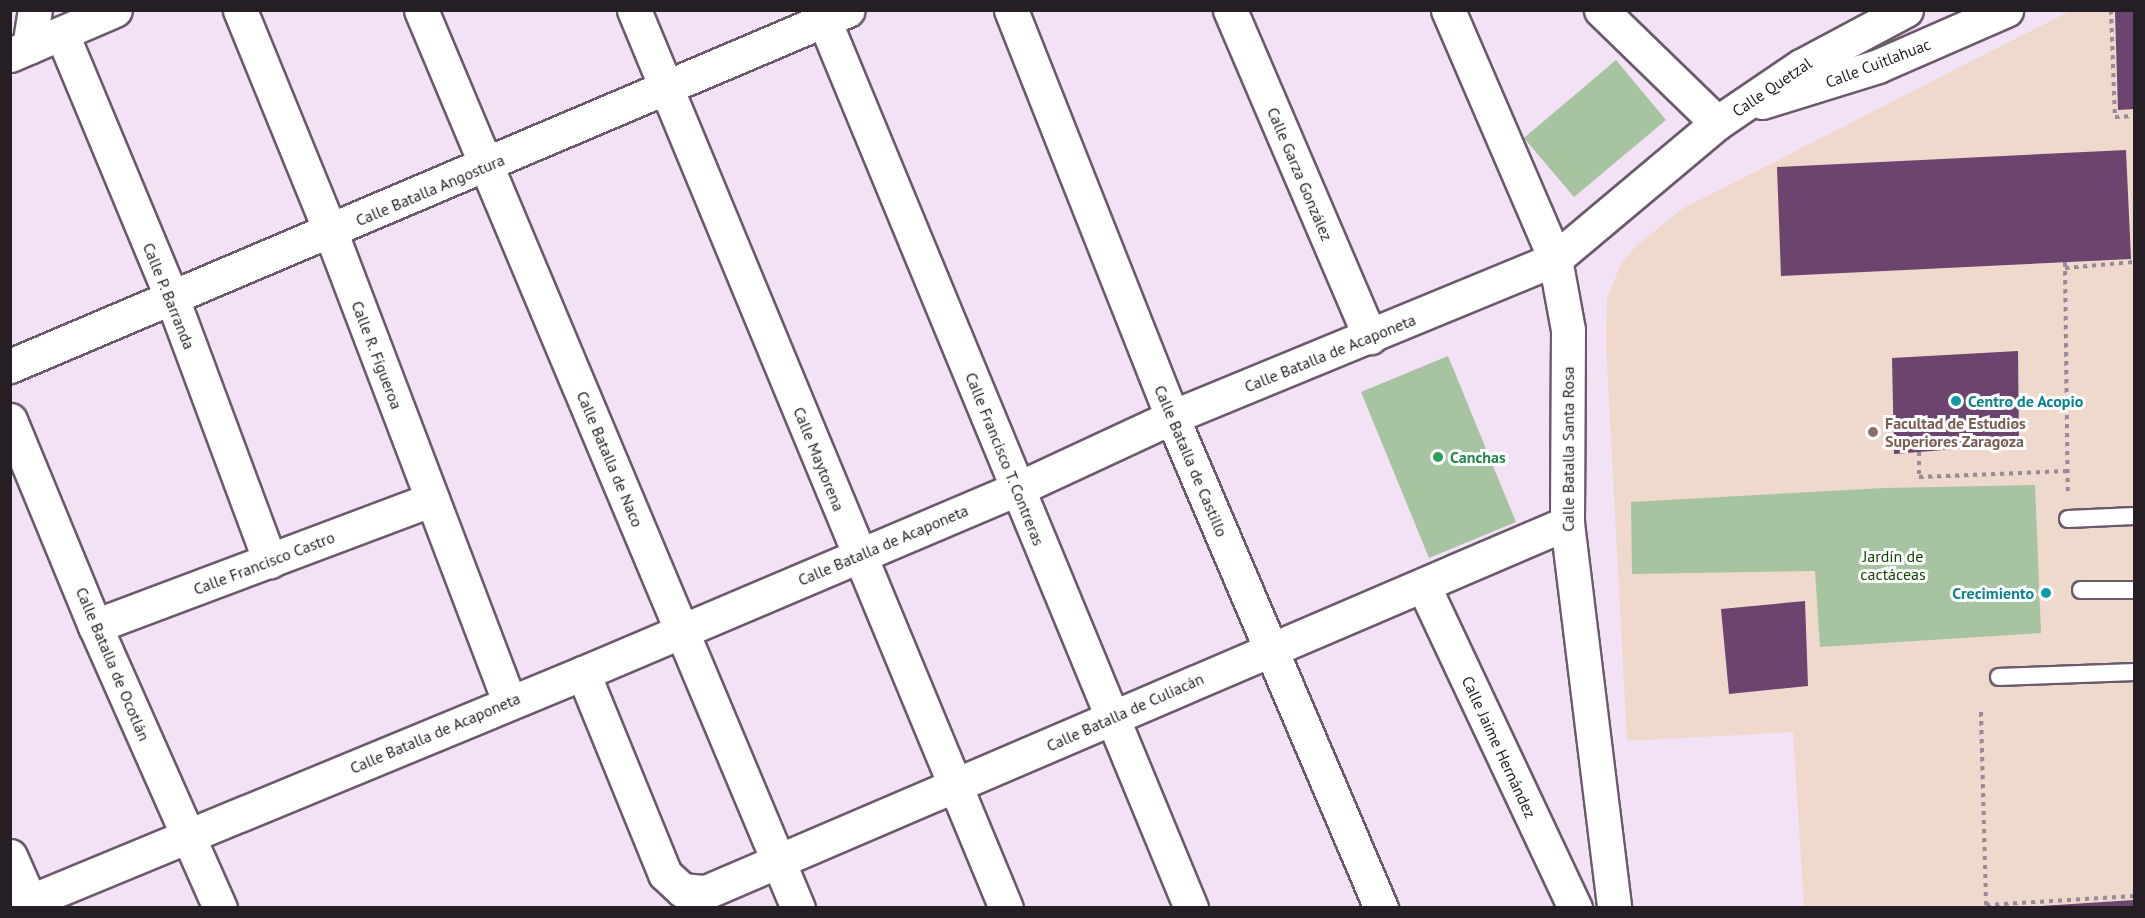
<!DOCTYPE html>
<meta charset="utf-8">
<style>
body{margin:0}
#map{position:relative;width:2145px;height:918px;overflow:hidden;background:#f3e1f5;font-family:"PT Sans",sans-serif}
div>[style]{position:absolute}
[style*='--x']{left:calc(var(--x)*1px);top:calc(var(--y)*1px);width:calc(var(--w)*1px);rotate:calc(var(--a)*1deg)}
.education>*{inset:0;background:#efd9cc}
.green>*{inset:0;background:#a7c4a0}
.building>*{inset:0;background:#6b446f}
.path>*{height:4px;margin-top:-2px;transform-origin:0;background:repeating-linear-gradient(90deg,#988b99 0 4.5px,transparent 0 9px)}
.roads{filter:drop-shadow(2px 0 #6a5a6b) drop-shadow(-2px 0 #6a5a6b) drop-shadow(0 2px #6a5a6b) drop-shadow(0 -2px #6a5a6b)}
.lane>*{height:16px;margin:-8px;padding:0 8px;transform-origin:8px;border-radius:8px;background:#fff}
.street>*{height:33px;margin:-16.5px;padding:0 16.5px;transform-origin:16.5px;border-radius:16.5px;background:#fff}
.dots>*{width:16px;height:16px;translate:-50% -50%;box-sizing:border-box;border:3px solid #fff;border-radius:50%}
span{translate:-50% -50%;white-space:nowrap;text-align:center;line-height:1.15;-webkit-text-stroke:6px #fff;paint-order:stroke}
.street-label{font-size:16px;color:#251e25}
.culture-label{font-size:16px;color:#0d838f;font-weight:700}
.left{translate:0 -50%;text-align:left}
.right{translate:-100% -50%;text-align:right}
.education-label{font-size:16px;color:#785e54;font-weight:700}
.leisure-label{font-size:16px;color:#27864d;font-weight:700}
.park-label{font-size:16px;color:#0f4500}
.frame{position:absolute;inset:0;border:12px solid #251e25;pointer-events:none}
</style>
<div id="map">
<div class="education">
<i style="clip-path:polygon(2070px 11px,2134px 11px,2134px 907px,1804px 907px,1793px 732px,1627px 741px,1606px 344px,1607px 298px,1621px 264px,1636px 246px,1682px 209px)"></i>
</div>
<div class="green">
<i style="clip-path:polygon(1616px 60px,1666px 120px,1574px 197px,1524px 138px)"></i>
<i style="clip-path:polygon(1448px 356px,1516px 522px,1429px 558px,1361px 392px)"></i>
<i style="clip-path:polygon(2035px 485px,2041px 633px,1820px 647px,1815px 571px,1632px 574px,1631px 502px,1884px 488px)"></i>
</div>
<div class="building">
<i style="clip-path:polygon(2134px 11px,2134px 109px,2118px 110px,2115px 12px)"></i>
<i style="clip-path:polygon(2126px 150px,2131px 259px,1781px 276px,1777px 167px)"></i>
<i style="clip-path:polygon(2018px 351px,2019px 444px,1894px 454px,1892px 358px)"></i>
<i style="clip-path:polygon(1805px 601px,1808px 686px,1729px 694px,1721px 609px)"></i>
<i style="clip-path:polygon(2134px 900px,2134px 908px,2041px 908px,2041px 906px)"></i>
</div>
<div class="path">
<i style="--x:2111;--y:10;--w:107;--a:87.9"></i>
<i style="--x:2115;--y:117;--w:19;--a:-3"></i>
<i style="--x:2065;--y:262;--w:233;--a:89.3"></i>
<i style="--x:2065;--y:268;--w:69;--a:-5"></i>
<i style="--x:1919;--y:452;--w:25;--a:90"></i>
<i style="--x:1919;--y:477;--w:148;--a:-2.3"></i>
<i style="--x:1981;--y:712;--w:196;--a:88.5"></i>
<i style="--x:1986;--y:905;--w:148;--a:-3.5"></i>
</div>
<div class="roads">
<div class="lane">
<i style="--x:2068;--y:519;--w:66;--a:-2.6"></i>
<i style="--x:2081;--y:590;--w:53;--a:0"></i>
<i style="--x:1999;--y:677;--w:135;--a:-2.1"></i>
</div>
<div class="street">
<i style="--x:240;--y:10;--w:241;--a:67.8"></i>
<i style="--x:331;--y:233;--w:501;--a:69.18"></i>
<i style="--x:421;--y:10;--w:974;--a:67.23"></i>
<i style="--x:634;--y:10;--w:972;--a:67.5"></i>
<i style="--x:820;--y:10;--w:972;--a:67.55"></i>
<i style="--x:1011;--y:10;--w:438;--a:68.4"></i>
<i style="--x:1172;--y:417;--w:534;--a:66.94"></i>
<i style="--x:1230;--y:10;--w:356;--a:66.8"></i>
<i style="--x:1448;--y:10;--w:271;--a:66.7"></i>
<i style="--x:1555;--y:259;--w:72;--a:79.6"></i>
<i style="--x:1568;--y:330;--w:193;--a:90.3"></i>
<i style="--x:1567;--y:523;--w:388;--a:83"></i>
<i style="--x:1601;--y:10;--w:162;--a:44.2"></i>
<i style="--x:62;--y:34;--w:286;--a:67.4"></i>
<i style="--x:172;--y:298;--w:281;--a:69.6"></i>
<i style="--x:29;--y:47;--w:37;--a:-81"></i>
<i style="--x:10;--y:55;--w:114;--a:-23.2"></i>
<i style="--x:1762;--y:102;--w:121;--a:-17.2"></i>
<i style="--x:1878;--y:66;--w:140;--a:-23.6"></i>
<i style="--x:10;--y:366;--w:910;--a:-23.02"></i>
<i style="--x:10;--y:420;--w:223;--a:67.6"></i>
<i style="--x:95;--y:626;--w:308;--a:66.1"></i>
<i style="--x:1424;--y:587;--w:355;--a:64.8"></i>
<i style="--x:95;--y:626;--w:360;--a:-20.6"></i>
<i style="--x:583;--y:673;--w:217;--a:67.8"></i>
<i style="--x:665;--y:874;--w:23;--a:43"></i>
<i style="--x:682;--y:890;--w:24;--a:5"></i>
<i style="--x:706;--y:892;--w:937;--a:-23.2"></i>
<i style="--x:10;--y:856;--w:57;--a:66.1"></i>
<i style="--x:14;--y:908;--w:616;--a:-22.44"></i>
<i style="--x:583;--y:673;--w:471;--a:-23"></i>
<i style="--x:1017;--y:489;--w:171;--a:-24.9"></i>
<i style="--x:1172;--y:417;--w:414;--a:-22.4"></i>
<i style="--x:1555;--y:259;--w:212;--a:-40"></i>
<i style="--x:1717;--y:123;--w:102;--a:-34.2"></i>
<i style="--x:1801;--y:66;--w:119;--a:-28.1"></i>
</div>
</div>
<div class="dots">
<i style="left:1956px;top:401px;background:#0f9aa8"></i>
<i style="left:1873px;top:432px;background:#8d6e63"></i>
<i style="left:1438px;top:457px;background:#2e9e5b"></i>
<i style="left:2046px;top:593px;background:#0f9aa8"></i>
</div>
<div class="street-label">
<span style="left:1878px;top:63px;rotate:-21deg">Calle Cuitlahuac</span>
<span style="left:1772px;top:87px;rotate:-34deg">Calle Quetzal</span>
<span style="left:1300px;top:174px;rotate:67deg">Calle Garza González</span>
<span style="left:430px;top:190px;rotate:-23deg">Calle Batalla Angostura</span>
<span style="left:169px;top:296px;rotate:68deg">Calle P. Barranda</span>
<span style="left:1330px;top:353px;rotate:-22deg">Calle Batalla de Acaponeta</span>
<span style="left:377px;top:355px;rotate:69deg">Calle R. Figueroa</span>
<span style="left:1568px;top:449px;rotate:-90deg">Calle Batalla Santa Rosa</span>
<span style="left:610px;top:459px;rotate:67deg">Calle Batalla de Naco</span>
<span style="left:819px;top:459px;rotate:68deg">Calle Maytorena</span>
<span style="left:1005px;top:459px;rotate:68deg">Calle Francisco T. Contreras</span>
<span style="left:1191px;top:461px;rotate:67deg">Calle Batalla de Castillo</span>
<span style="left:883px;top:545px;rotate:-23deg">Calle Batalla de Acaponeta</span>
<span style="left:264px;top:563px;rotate:-21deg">Calle Francisco Castro</span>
<span style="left:113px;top:664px;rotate:67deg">Calle Batalla de Ocotlán</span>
<span style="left:1125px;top:712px;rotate:-24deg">Calle Batalla de Culiacán</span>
<span style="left:435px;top:733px;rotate:-23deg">Calle Batalla de Acaponeta</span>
<span style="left:1499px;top:747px;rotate:65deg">Calle Jaime Hernández</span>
</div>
<div class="culture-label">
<span class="left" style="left:1968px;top:401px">Centro de Acopio</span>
<span class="right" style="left:2034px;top:593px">Crecimiento</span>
</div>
<div class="education-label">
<span class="left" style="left:1885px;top:432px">Facultad de Estudios<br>Superiores Zaragoza</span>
</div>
<div class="leisure-label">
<span class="left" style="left:1450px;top:457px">Canchas</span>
</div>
<div class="park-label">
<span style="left:1893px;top:565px">Jardín de<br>cactáceas</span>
</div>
<div class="frame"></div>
</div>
